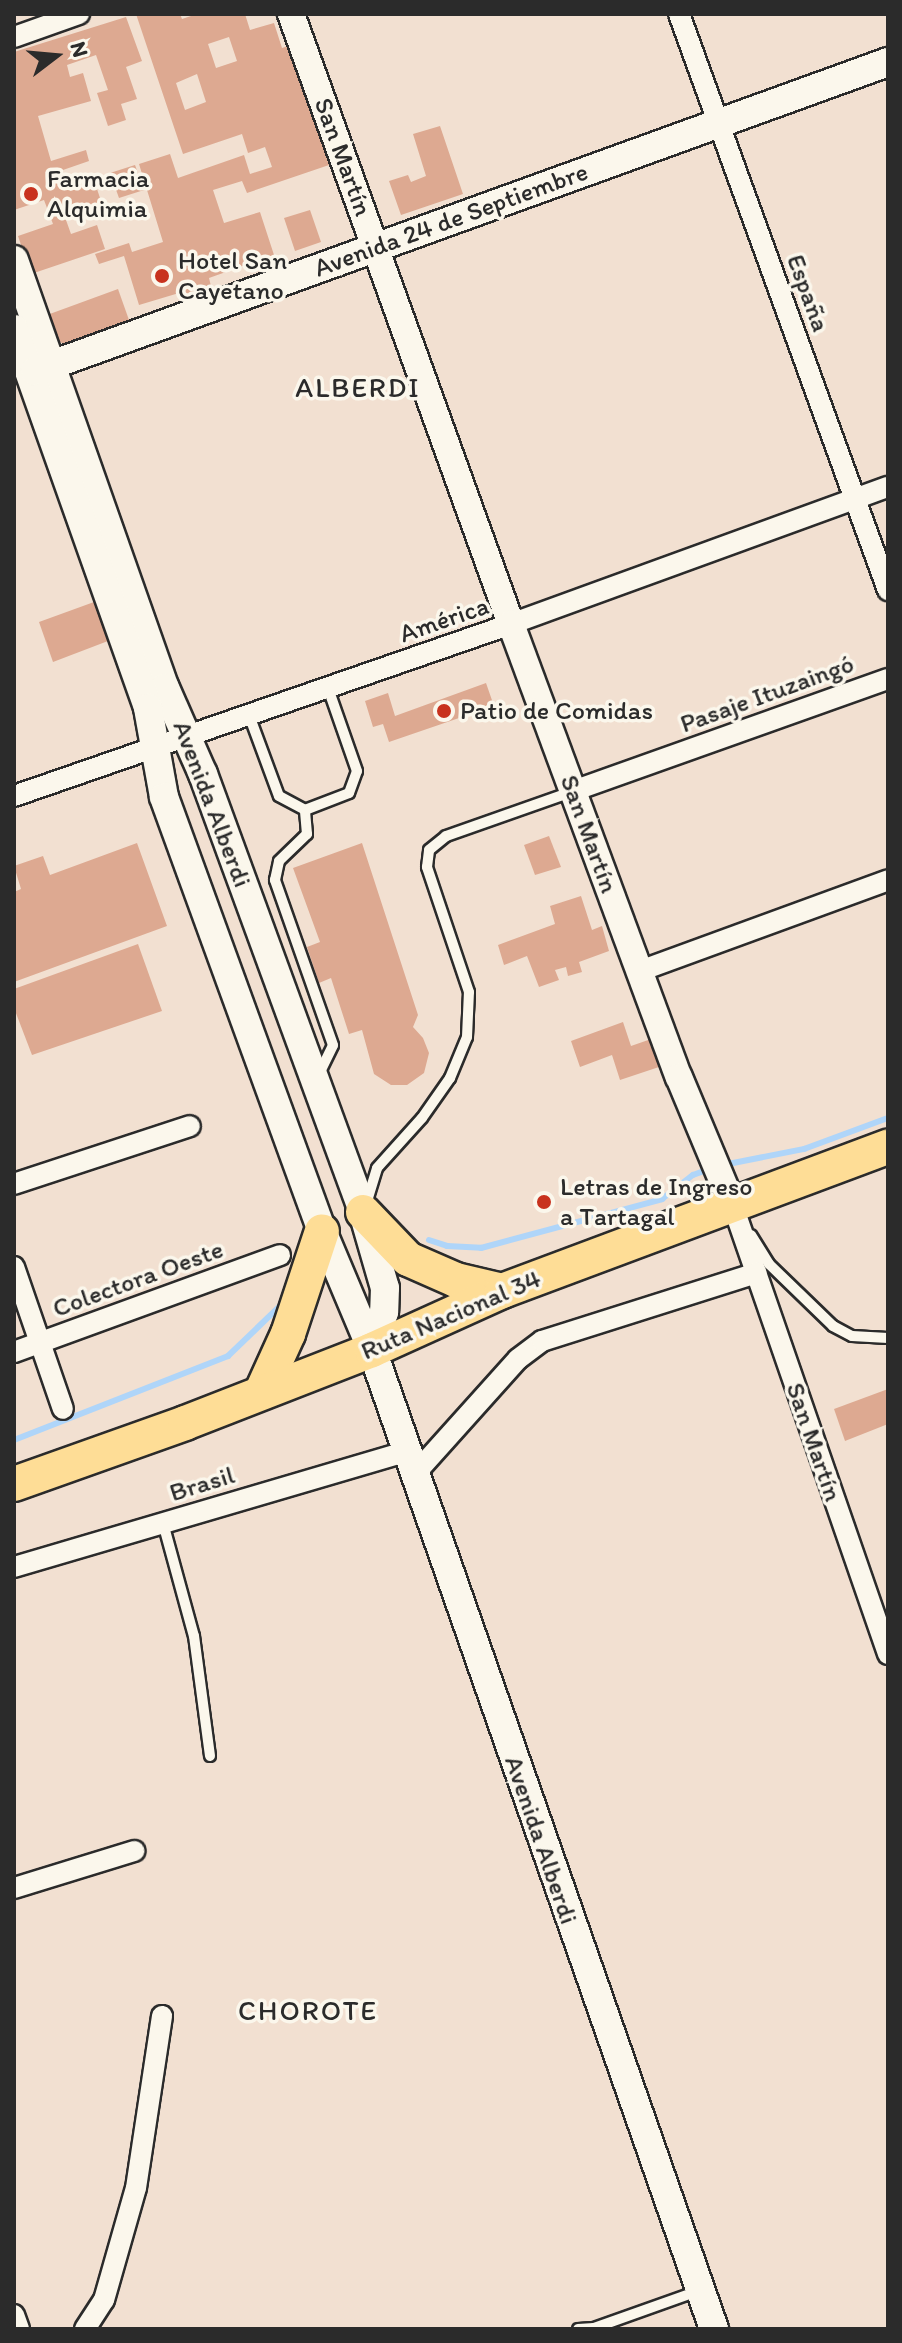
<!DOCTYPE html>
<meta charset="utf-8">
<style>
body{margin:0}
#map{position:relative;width:902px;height:2343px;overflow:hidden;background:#f2e0d1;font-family:Itim,sans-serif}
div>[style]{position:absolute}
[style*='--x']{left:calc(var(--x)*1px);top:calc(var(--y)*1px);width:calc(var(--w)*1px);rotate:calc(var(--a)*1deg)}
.stream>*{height:6px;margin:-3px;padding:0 3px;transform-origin:3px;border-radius:3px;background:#afd5f9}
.building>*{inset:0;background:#dda991}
.roads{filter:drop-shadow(2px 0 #2b2b2b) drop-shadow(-2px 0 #2b2b2b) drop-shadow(0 2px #2b2b2b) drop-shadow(0 -2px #2b2b2b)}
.service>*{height:10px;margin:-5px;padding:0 5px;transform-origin:5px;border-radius:5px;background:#fbf7ec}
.minor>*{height:20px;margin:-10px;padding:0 10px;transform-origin:10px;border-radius:10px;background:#fbf7ec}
.tertiary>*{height:26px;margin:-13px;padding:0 13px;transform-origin:13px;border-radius:13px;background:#fbf7ec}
.secondary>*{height:28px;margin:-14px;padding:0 14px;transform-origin:14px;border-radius:14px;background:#fbf7ec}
.trunk>*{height:34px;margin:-17px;padding:0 17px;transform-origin:17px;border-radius:17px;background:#fedd96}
.dots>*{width:22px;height:22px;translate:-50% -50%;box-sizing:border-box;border:4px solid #fbf7ec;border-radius:50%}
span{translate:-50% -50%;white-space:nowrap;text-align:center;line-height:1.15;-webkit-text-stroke:7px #fbf7ec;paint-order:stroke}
.street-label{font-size:26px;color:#2b2b2b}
.poi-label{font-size:26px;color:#2b2b2b}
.left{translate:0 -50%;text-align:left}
.neighbourhood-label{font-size:28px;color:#2b2b2b;letter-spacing:2px}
.frame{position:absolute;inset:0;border:16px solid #2b2b2b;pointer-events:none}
.north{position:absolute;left:16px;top:16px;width:80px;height:80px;-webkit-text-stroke:6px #fbf7ec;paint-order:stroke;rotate:74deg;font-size:22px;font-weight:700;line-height:32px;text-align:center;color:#2b2b2b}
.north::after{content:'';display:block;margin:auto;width:28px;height:36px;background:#2b2b2b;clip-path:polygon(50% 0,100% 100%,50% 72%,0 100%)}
</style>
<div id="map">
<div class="stream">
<i style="--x:723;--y:1165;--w:83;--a:-11.2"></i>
<i style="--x:804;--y:1149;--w:90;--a:-20.3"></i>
<i style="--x:429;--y:1240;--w:19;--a:18"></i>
<i style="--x:447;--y:1246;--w:34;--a:3"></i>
<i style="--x:481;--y:1248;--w:188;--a:-15.1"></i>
<i style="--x:662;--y:1199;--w:39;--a:-38"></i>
<i style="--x:693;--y:1175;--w:20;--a:-20"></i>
<i style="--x:14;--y:1440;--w:230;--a:-21.4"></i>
<i style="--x:228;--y:1356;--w:74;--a:-43.9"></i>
</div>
<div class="building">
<i style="clip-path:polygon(evenodd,136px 14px,180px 14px,182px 19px,197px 14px,245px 14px,250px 30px,274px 23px,282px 48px,288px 46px,329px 165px,247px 193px,242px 181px,213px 190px,224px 223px,260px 212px,274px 255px,209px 278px,212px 290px,181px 300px,179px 293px,139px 305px,124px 256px,99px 264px,95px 254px,129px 243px,132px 252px,163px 242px,139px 164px,170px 154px,178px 178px,244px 155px,250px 174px,272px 167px,265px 147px,248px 153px,242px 134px,183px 154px,136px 14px,229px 37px,237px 61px,216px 68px,208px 44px,229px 37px,136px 14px,197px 74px,206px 102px,185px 110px,176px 83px,197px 74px)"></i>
<i style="clip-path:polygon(126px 17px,142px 61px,126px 67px,137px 99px,121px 104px,126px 120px,108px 126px,97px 93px,108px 90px,96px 55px,67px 65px,70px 77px,83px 73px,91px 101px,38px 116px,51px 161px,86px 150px,89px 161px,63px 170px,70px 191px,95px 183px,103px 207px,66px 220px,71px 234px,97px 225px,105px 249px,31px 274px,18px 236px,53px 224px,44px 200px,14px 210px,14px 52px)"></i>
<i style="clip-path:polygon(440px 126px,463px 194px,401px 215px,389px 181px,408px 175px,411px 182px,426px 176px,413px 134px)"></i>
<i style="clip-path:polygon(135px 165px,144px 190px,119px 198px,110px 173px)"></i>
<i style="clip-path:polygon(310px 210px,321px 242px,295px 251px,284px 218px)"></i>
<i style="clip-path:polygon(118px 289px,129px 320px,66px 345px,56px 340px,47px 315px)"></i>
<i style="clip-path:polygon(94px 602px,108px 641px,53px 662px,39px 622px)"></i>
<i style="clip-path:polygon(486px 683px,494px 706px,389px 742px,383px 724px,373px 727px,365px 701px,388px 693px,395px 716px)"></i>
<i style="clip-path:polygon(549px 836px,561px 867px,535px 875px,524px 845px)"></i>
<i style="clip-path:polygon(137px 843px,167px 926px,14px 982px,14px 892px,21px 889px,14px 866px,43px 856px,50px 875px)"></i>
<i style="clip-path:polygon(362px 843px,418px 1015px,413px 1027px,423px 1038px,429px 1053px,424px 1073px,407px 1085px,391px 1085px,374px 1074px,362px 1030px,349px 1034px,331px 978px,319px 983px,307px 947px,320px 942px,293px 868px)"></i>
<i style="clip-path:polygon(581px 896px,592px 930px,602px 926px,609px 951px,579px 962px,582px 972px,568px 976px,566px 967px,555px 970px,559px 980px,539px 987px,527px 956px,504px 965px,498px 945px,555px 924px,550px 906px)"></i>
<i style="clip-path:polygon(138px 944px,162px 1011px,32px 1055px,14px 1008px,14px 989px)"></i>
<i style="clip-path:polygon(623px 1022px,631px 1046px,654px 1038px,662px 1066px,620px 1080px,612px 1055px,580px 1067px,571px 1041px)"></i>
<i style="clip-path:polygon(888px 1389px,888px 1424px,845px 1441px,834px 1409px)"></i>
</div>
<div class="roads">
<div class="service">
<i style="--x:249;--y:715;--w:86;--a:69.7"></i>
<i style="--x:279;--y:796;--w:30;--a:28"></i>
<i style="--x:318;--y:1076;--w:34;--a:-64"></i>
<i style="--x:333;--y:1045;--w:175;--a:-109.4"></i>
<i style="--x:275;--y:880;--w:19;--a:-78"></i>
<i style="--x:279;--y:861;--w:39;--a:-44"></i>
<i style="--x:307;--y:834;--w:24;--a:-95"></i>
<i style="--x:305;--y:810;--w:47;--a:-21.1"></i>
<i style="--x:349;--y:793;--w:23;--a:-70"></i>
<i style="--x:357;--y:771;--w:88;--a:-109.3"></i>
<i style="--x:367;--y:1201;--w:34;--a:-73"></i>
<i style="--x:377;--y:1168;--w:67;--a:-48"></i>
<i style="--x:422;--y:1118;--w:49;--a:-55"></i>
<i style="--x:450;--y:1078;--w:44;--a:-67.5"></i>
<i style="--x:467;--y:1037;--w:45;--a:-87.5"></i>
<i style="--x:469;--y:992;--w:132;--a:-108.6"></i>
<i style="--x:427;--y:867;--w:17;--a:-83"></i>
<i style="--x:429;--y:850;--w:22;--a:-39"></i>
<i style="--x:446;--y:836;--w:133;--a:-19.4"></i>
<i style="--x:751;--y:1235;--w:34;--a:58"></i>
<i style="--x:769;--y:1264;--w:89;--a:44.1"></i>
<i style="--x:833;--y:1326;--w:21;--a:28"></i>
<i style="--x:852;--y:1336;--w:36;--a:3"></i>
<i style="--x:163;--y:1523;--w:117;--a:74.7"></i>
<i style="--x:194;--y:1636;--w:121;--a:82.4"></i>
<i style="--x:578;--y:2329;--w:16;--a:-4"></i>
<i style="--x:594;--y:2328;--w:110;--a:-19.6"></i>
</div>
<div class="minor">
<i style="--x:679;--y:14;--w:613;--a:70.06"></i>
<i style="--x:14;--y:37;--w:69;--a:-19.5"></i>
<i style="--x:573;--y:791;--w:334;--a:-19.6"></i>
<i style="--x:14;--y:796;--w:526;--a:-19.09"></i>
<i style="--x:511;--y:624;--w:401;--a:-20"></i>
<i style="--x:640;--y:971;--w:264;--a:-20.1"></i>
<i style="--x:14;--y:1184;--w:185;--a:-18.2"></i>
<i style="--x:733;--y:1206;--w:474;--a:70.9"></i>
<i style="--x:14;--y:1267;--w:150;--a:71"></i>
<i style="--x:14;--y:1352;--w:283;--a:-20"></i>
<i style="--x:413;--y:1476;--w:157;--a:-48.1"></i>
<i style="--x:518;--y:1359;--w:30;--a:-37"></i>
<i style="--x:542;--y:1341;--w:225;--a:-17.6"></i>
<i style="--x:14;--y:1567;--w:407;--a:-16.4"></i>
<i style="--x:14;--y:1888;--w:126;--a:-17.1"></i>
<i style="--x:14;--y:2315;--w:15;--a:70"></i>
<i style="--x:85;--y:2329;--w:35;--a:-57"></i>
<i style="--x:104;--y:2300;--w:116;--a:-74.1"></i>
<i style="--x:136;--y:2188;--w:174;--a:-81.4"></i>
</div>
<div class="tertiary">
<i style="--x:291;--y:14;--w:648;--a:70.17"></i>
<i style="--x:511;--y:624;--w:483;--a:69.7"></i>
<i style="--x:679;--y:1077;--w:140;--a:67.3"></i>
</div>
<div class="secondary">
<i style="--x:14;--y:260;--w:454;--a:70.6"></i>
<i style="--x:165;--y:688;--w:94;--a:66.2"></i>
<i style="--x:203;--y:774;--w:466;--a:69.9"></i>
<i style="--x:363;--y:1212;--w:79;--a:73.9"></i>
<i style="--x:385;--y:1288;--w:24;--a:92"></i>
<i style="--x:384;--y:1312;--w:40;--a:108"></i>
<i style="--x:14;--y:329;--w:402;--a:70.5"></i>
<i style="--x:148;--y:708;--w:90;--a:79.8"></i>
<i style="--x:164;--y:797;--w:462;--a:70"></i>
<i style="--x:322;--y:1231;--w:129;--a:67.2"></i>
<i style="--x:372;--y:1350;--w:1037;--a:70.74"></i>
<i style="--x:35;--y:371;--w:907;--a:-19.91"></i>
</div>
<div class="trunk">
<i style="--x:363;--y:1212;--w:65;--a:46.2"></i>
<i style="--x:408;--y:1259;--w:52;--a:23.6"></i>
<i style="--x:456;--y:1280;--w:47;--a:13.4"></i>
<i style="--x:262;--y:1391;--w:63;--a:-65.5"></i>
<i style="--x:288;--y:1334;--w:108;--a:-71.7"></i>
<i style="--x:14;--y:1484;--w:182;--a:-19.6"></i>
<i style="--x:185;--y:1423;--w:201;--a:-21.3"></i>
<i style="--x:372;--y:1350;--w:143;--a:-24.4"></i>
<i style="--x:502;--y:1291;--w:412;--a:-20.5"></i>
</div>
</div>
<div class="dots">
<i style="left:31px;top:194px;background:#c8321e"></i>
<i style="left:162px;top:276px;background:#c8321e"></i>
<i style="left:444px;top:711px;background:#c8321e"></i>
<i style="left:544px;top:1202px;background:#c8321e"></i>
</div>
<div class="street-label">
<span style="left:343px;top:157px;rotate:70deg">San Martín</span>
<span style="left:451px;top:220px;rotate:-20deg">Avenida 24 de Septiembre</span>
<span style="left:808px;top:293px;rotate:70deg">España</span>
<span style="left:444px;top:620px;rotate:-19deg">América</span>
<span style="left:767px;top:694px;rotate:-20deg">Pasaje Ituzaingó</span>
<span style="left:212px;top:804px;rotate:69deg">Avenida Alberdi</span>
<span style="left:589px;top:834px;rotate:70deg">San Martín</span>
<span style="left:138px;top:1279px;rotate:-20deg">Colectora Oeste</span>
<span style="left:451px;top:1315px;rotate:-23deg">Ruta Nacional 34</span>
<span style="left:814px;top:1442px;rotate:71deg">San Martín</span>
<span style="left:202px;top:1484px;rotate:-17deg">Brasil</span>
<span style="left:541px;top:1840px;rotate:71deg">Avenida Alberdi</span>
</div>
<div class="poi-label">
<span class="left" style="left:47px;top:194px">Farmacia<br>Alquimia</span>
<span class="left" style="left:178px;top:276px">Hotel San<br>Cayetano</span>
<span class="left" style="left:460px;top:711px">Patio de Comidas</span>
<span class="left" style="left:560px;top:1202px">Letras de Ingreso<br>a Tartagal</span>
</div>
<div class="neighbourhood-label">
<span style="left:358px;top:387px">ALBERDI</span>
<span style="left:308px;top:2010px">CHOROTE</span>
</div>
<div class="frame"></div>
<div class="north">N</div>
</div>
